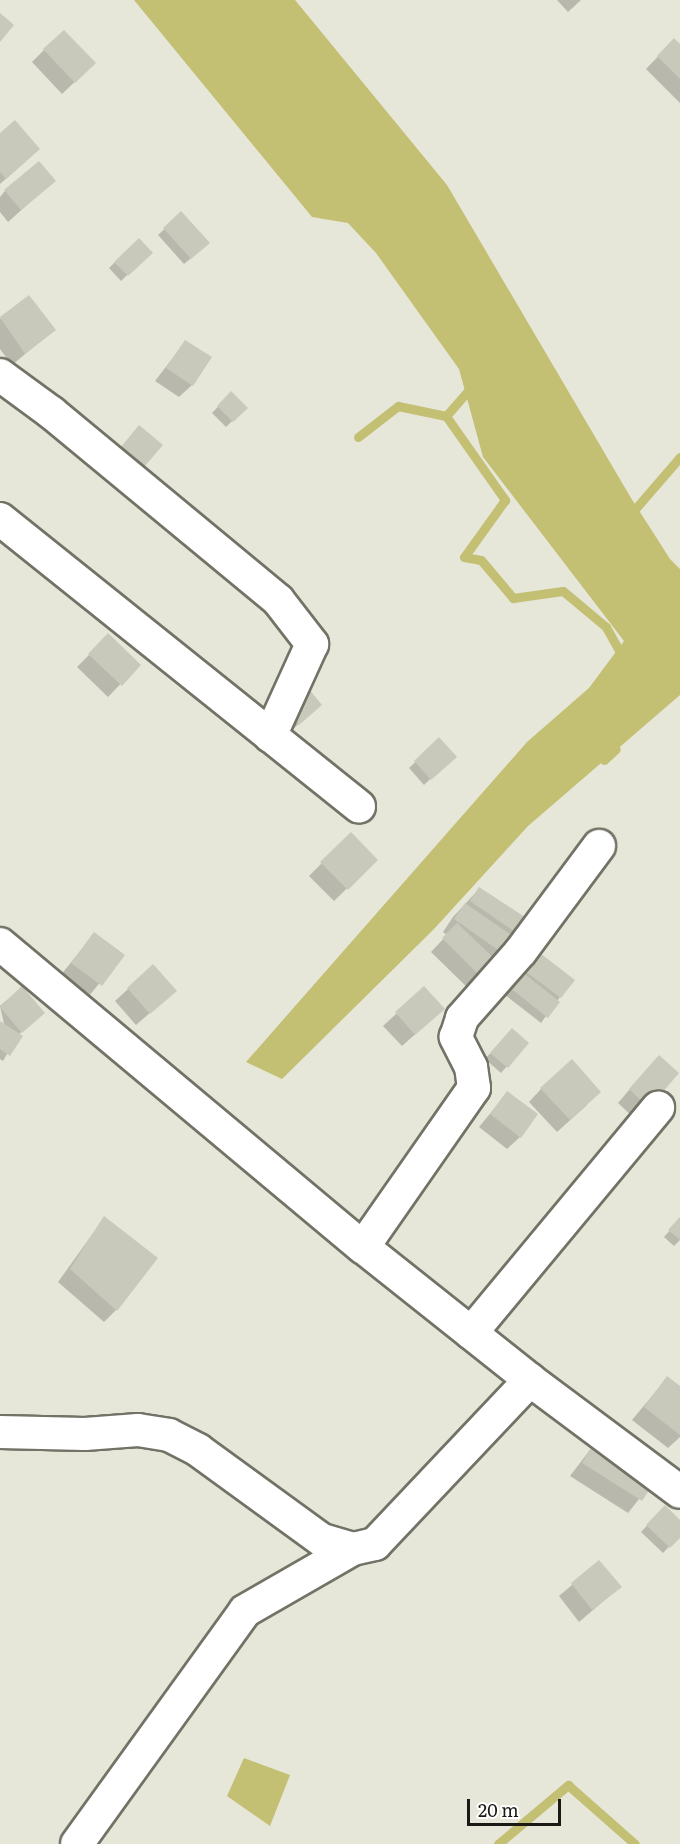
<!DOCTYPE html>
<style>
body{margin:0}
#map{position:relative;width:680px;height:1844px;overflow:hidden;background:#e6e6d9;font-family:Literata,serif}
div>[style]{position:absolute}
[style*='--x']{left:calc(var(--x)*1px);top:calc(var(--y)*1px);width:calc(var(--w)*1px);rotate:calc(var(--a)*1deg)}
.water>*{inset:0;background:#c3bf73}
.shadow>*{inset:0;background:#0003}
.stream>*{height:9px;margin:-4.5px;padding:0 4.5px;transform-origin:4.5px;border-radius:4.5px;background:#c3bf73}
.building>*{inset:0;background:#c8c8bb}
.roads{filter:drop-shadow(2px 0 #727266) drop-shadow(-2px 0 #727266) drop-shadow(0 2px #727266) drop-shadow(0 -2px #727266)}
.minor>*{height:32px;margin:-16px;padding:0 16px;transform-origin:16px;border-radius:16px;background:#fff}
span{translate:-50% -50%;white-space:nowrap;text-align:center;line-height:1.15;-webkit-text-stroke:4.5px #fff;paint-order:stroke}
.scale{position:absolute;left:467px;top:1799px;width:94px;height:27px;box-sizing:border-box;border:3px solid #1a1a15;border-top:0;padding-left:8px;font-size:18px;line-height:21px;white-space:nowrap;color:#1a1a15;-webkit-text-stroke:4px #fff;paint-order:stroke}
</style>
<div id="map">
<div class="water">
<i style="clip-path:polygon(134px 0,295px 0,447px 185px,631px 498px,670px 559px,680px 569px,680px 695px,528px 826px,434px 929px,282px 1079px,246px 1062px,527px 742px,589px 688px,624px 641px,483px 457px,459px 369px,376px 253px,348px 223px,312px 217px)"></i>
<i style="clip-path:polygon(244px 1758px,290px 1775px,270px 1826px,227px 1796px)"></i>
</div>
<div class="shadow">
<i style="clip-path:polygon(557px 0,581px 0,568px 12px)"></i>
<i style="clip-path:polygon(674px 40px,680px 46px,680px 103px,646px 69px)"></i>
<i style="clip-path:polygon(44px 50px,81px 76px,62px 94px,32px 62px)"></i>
<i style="clip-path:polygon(0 135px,25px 162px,0 184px)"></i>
<i style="clip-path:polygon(54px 181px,8px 222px,0 212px,0 197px,5px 191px)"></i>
<i style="clip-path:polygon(181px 214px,202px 249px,184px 264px,158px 235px)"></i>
<i style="clip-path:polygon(138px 240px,150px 253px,121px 281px,109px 268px)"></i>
<i style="clip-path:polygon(29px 297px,54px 330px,12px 365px,0 349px,0 319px)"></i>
<i style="clip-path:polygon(185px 342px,192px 385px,179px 397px,155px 381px)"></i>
<i style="clip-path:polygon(231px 393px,246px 408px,226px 427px,212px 413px)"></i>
<i style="clip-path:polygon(134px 433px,144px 465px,138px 471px,116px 454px)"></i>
<i style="clip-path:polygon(108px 636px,139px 665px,108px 697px,77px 667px)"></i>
<i style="clip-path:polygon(314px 710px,292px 730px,275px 711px)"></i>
<i style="clip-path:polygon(439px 740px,454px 756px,424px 785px,409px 768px)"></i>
<i style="clip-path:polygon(351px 834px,376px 860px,334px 901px,309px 876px)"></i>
<i style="clip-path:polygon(479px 889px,529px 922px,472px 992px,431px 952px,447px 935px,443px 932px,453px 917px)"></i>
<i style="clip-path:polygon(94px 934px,123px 955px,88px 997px,60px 976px)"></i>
<i style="clip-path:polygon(524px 965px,560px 997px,541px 1023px,504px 994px)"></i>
<i style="clip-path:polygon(21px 988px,37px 1019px,18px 1035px,3px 1061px,0 1059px,0 1023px,4px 1024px,0 1006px)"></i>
<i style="clip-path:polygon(424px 988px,430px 1021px,402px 1046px,383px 1026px)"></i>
<i style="clip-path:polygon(128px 989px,175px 991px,136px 1025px,115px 1001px)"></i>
<i style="clip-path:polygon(506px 1036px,527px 1043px,501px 1073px,485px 1059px)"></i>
<i style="clip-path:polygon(647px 1069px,677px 1073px,635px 1119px,618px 1103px)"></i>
<i style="clip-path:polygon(541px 1089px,587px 1105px,557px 1132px,529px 1102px)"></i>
<i style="clip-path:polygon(507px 1093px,520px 1137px,507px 1149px,479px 1127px)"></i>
<i style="clip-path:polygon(104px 1218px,116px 1310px,104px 1322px,58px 1282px)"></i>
<i style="clip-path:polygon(680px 1219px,680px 1240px,674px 1246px,664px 1237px)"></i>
<i style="clip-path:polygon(667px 1378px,680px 1388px,680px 1437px,668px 1448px,632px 1420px)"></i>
<i style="clip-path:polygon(596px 1442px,654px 1480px,628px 1513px,570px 1476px)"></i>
<i style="clip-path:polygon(665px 1507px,680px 1522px,680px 1535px,663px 1553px,641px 1532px)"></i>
<i style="clip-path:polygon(599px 1562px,620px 1587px,579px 1622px,559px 1596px)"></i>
</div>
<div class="stream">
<i style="--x:446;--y:416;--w:103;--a:54.9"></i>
<i style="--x:505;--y:500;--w:70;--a:125.7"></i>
<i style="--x:464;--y:557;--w:17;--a:10"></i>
<i style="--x:481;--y:560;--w:50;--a:49.9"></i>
<i style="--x:513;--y:598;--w:50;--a:-8"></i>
<i style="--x:563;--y:591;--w:56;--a:39.9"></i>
<i style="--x:606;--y:627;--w:37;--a:61"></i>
<i style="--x:358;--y:437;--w:51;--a:-37.8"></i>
<i style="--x:398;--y:406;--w:49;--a:11.8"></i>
<i style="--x:446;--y:416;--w:41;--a:-48.9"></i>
<i style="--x:629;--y:516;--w:78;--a:-49.2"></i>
<i style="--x:604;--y:760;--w:16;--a:-43"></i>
<i style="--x:498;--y:1844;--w:92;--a:-40.1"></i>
<i style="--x:568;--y:1785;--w:89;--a:41.4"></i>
</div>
<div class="building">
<i style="clip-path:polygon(0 13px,14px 25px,0 42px)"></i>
<i style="clip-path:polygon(64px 30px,96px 63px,75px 83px,43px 49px)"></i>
<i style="clip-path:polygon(674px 38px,680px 44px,680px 79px,657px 56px)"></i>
<i style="clip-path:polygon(15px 120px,40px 149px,6px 179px,0 172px,0 133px)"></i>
<i style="clip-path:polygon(39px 161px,56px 181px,21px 210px,4px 190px)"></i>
<i style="clip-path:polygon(181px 211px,210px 243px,191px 259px,163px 228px)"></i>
<i style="clip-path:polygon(139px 238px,153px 253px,128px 276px,114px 262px)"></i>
<i style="clip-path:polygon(29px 295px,56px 330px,25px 354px,0 317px)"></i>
<i style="clip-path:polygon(185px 340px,212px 357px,193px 386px,166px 368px)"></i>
<i style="clip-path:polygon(231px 391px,248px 408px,233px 422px,217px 406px)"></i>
<i style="clip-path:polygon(139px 425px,163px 445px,145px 466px,121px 447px)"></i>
<i style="clip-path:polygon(108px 633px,141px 665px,122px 686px,88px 654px)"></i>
<i style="clip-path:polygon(304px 683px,322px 705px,299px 725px,280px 704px)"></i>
<i style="clip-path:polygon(439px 737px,457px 757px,431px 780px,414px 761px)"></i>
<i style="clip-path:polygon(351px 832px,378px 860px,348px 890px,320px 862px)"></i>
<i style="clip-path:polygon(479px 887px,531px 921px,521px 936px,470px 901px)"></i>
<i style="clip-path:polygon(465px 903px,517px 939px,505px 955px,454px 919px)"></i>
<i style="clip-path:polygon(457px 923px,501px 965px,485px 981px,442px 938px)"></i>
<i style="clip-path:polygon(94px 932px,125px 955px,102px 986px,71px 963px)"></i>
<i style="clip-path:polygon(536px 950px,575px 980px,561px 998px,522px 969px)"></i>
<i style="clip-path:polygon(153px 964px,177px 991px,150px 1014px,127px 988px)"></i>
<i style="clip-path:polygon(521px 971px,560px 1002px,548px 1018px,509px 987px)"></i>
<i style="clip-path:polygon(22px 986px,45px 1013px,22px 1033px,0 1007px)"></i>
<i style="clip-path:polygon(424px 986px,445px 1009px,415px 1035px,395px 1012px)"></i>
<i style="clip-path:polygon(0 1021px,23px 1036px,10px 1056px,0 1049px)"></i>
<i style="clip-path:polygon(512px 1028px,529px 1043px,508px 1068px,490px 1053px)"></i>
<i style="clip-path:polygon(659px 1055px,679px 1073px,649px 1108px,629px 1089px)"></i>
<i style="clip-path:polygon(572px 1059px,601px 1092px,570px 1120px,540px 1088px)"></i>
<i style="clip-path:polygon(507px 1091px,538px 1114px,521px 1138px,490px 1114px)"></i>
<i style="clip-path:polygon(104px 1216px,158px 1258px,117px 1311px,70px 1269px)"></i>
<i style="clip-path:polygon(680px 1217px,680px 1240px,668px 1230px)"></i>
<i style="clip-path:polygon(667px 1376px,680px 1386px,680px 1435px,644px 1407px)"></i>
<i style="clip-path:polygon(596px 1440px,656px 1480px,642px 1501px,582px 1463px)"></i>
<i style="clip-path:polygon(665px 1505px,680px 1520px,680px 1538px,670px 1548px,646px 1525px)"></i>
<i style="clip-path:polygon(599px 1560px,622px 1587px,592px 1610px,571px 1583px)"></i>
</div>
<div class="roads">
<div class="minor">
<i style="--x:0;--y:375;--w:64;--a:36.2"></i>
<i style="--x:52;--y:413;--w:293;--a:39.6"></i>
<i style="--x:278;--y:600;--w:56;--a:52.3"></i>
<i style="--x:312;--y:644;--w:101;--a:114.5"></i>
<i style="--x:0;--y:519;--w:460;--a:38.7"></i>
<i style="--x:0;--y:944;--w:473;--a:39.9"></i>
<i style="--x:363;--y:1247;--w:213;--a:38.5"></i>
<i style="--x:530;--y:1380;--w:187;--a:36.7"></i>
<i style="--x:363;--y:1247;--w:194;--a:-55.1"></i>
<i style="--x:474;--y:1088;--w:21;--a:-98"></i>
<i style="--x:471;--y:1067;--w:34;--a:-117"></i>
<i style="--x:456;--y:1037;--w:20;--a:-72"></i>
<i style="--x:462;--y:1018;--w:89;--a:-48.6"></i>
<i style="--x:521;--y:951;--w:131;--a:-53.4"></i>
<i style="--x:471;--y:1333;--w:293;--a:-50.3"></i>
<i style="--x:0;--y:1432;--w:85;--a:1.3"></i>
<i style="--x:85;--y:1434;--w:53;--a:-4.3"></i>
<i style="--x:138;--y:1430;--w:31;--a:9"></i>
<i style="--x:169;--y:1435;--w:33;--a:27"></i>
<i style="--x:198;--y:1450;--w:153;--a:36"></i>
<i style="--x:322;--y:1540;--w:32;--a:16"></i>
<i style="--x:353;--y:1549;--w:23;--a:-13"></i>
<i style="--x:375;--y:1544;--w:226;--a:-46.6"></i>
<i style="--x:77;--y:1844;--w:287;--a:-54.2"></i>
<i style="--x:245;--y:1611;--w:125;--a:-29.9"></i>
</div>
</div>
<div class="scale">20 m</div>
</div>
